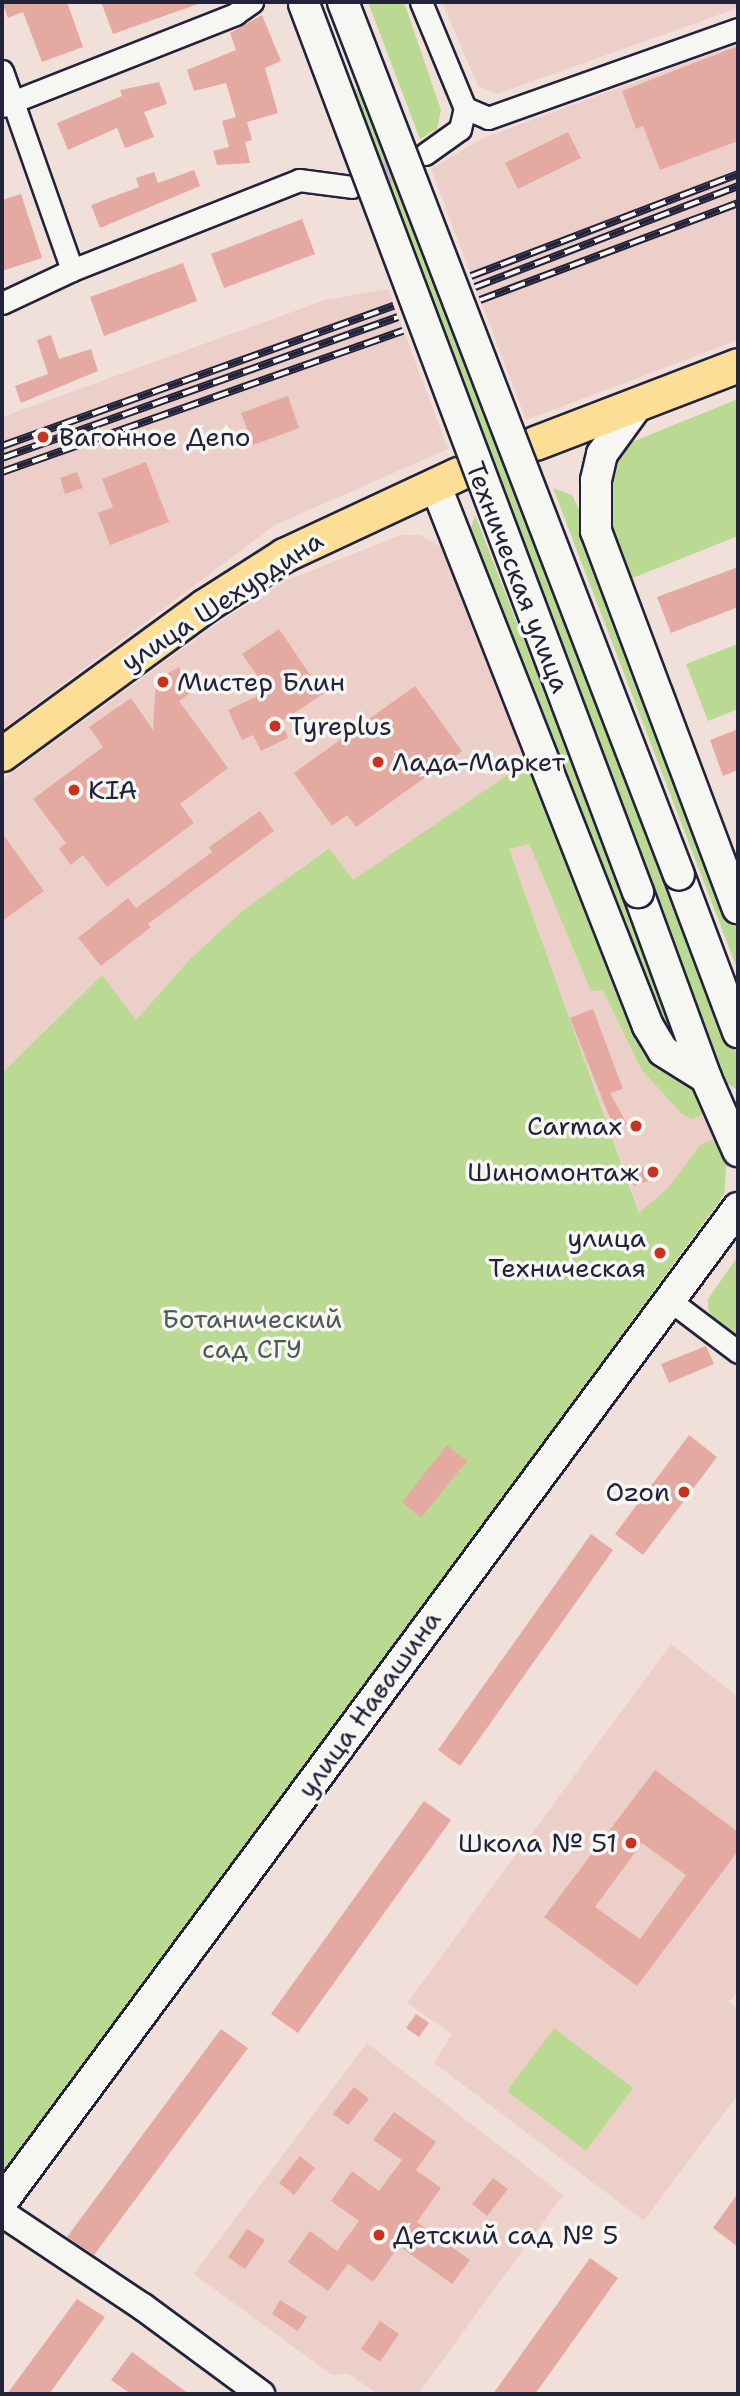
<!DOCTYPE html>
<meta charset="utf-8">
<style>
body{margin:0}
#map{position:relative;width:740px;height:2396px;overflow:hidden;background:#f1dfda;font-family:"Shantell Sans",sans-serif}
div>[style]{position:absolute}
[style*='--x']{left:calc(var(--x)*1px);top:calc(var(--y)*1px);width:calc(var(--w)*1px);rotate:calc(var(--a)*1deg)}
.built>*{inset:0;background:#edcfc9}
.green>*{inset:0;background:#bad992}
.building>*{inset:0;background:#e4aaa2}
.minor-tunnel>*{height:21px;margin-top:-10.5px;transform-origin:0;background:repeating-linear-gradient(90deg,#c8b9ba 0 21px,transparent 0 31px)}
.primary-tunnel>*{height:33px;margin-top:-16.5px;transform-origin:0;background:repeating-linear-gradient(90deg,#c8b9ba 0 33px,transparent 0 50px)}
.roads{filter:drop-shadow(2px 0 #22223b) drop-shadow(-2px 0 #22223b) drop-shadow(0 2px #22223b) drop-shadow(0 -2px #22223b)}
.minor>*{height:21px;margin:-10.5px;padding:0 10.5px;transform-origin:10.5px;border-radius:10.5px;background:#f6f6f2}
.tertiary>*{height:26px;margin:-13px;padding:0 13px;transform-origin:13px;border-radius:13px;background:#f6f6f2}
.secondary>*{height:30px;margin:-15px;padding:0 15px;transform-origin:15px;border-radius:15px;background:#f6f6f2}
.primary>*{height:33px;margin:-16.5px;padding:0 16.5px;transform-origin:16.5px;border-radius:16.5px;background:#fcde96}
.rail>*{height:8px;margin-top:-4px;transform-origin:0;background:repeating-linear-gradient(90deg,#f6f6f2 0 16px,#22223b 0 32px);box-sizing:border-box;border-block:2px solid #22223b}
.bridges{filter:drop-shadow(2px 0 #22223b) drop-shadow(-2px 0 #22223b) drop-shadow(0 2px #22223b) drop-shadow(0 -2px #22223b)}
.secondary-bridge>*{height:30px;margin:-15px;padding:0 15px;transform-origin:15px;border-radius:15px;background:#f6f6f2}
.dots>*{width:19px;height:19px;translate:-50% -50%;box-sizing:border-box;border:4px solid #f6f6f2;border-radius:50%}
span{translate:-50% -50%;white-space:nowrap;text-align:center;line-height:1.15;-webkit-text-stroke:7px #f6f6f2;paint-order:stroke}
.poi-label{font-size:26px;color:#22223b}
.left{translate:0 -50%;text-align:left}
.right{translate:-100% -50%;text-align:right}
.street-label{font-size:26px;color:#22223b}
.park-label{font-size:26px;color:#505955}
.frame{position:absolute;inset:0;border:4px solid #22223b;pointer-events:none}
</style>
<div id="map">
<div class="built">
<i style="clip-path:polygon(442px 2px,738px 2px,738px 8px,497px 94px,478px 86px)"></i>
<i style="clip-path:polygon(738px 44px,738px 340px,526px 420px,431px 169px,483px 138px)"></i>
<i style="clip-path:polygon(388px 289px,448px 449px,275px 525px,2px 730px,2px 417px,325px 300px)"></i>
<i style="clip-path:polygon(401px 535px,420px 535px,450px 552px,534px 757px,352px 881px,328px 848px,241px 912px,190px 959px,135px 1021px,101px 976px,2px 1073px,2px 780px,221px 621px,288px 580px)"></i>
<i style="clip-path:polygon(528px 843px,591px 990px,603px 990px,641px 1069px,683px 1114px,692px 1119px,713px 1112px,722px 1136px,701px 1144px,668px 1188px,640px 1214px,509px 849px)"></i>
<i style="clip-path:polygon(671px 1644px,738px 1697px,738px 1990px,729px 2002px,738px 2009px,738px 2094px,644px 2221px,434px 2063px,452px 2034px,407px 2003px)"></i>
<i style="clip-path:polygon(367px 2043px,563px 2195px,418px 2394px,378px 2394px,348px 2374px,332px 2375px,194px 2274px)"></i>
</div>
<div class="green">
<i style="clip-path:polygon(368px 2px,403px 2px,406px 8px,441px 110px,437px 129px,420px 139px)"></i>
<i style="clip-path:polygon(362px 87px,738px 1058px,736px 1089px,725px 1082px,649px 888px,366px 140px,355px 90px)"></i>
<i style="clip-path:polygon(738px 399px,738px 536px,625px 581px,603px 532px,609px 478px,617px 458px,632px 442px)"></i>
<i style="clip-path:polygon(553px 488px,572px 495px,576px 503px,732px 911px,738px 929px,738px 971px)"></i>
<i style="clip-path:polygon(475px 515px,677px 1034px,674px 1036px,657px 1018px,469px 534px)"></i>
<i style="clip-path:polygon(738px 644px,738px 709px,708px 721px,686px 664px)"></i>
<i style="clip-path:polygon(534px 757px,668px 1068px,705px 1096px,713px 1111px,692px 1119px,682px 1114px,641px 1069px,603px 990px,591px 991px,529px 844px,509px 849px,639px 1213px,668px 1188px,701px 1144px,722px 1136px,727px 1157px,724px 1195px,2px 2181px,2px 1073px,102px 975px,136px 1020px,190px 959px,241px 912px,329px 848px,353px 880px)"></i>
<i style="clip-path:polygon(738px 1256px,738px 1338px,716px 1320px,708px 1310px,708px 1299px)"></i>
<i style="clip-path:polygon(554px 2028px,633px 2088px,586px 2151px,507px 2091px)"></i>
</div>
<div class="building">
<i style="clip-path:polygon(2px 2px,67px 2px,83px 47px,42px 62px,23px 12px,8px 18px)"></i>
<i style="clip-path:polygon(101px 2px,201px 2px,201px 3px,113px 34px)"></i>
<i style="clip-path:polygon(262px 15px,281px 61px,265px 68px,278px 113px,247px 122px,252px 140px,245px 142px,250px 163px,217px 165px,213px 151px,229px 147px,222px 121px,236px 117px,226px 83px,194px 91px,187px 70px,236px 50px,230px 33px)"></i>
<i style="clip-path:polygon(738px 46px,738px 141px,660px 170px,643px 126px,636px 129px,622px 91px)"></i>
<i style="clip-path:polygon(159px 82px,167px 104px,144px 112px,154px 137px,125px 148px,117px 128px,68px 150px,57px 123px,122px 96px,120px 90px)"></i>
<i style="clip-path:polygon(568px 132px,581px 158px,518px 189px,505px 163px)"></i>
<i style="clip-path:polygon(194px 170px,200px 186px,100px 228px,91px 205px,139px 187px,136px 178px,154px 172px,158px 183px)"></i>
<i style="clip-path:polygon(21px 194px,42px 258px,2px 271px,2px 200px)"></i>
<i style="clip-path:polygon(302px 219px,315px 254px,224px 288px,211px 254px)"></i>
<i style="clip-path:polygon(183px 263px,197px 301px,104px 336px,90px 297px)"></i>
<i style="clip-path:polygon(51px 335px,59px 359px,91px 349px,98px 371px,21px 403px,15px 386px,48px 374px,37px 340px)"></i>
<i style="clip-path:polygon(288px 396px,299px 428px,253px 445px,241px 413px)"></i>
<i style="clip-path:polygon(146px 462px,169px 522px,110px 545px,98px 513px,113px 507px,102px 479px)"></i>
<i style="clip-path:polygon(77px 472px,83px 488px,65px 494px,60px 478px)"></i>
<i style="clip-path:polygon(738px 567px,738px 607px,671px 633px,657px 597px)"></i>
<i style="clip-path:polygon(279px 629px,323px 694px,281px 722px,288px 738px,261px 751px,253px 735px,242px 740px,228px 710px,268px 691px,242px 654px)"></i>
<i style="clip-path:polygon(179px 667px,193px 691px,179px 701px,228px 768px,180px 804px,194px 823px,107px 887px,83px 855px,71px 865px,59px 849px,66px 843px,33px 799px,103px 747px,89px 727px,131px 698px,153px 730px,156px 680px)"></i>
<i style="clip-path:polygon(415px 686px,462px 751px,356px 827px,347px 815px,332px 826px,294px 773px)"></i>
<i style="clip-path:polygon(738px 729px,738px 770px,723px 776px,710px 740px)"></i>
<i style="clip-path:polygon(260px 811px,274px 831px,148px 924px,151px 927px,101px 966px,78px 938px,128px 898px,136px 908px,212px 852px,209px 847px)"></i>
<i style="clip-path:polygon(2px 833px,44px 891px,2px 921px)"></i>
<i style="clip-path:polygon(593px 1009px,623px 1089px,610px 1093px,627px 1124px,615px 1131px,570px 1018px)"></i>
<i style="clip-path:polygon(642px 1166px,648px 1181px,634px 1186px,628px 1171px)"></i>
<i style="clip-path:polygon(706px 1346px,714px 1364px,669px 1383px,661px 1364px)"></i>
<i style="clip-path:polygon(689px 1435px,717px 1457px,643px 1555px,615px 1534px)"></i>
<i style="clip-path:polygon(447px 1445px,467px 1461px,421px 1518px,402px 1502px)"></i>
<i style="clip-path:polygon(591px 1534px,613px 1550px,460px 1766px,438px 1750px)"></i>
<i style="clip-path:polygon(evenodd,655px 1770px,738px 1832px,738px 1851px,637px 1986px,544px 1917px,655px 1770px,642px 1843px,686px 1875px,640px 1939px,595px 1907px,642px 1843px)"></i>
<i style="clip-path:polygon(424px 1801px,451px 1820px,298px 2033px,271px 2014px)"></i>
<i style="clip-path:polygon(416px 2014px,429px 2023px,419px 2037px,406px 2028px)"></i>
<i style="clip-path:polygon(221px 2029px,248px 2048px,94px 2255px,67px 2237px)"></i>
<i style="clip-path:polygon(354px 2087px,369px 2099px,348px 2125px,333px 2114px)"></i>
<i style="clip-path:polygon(394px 2112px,436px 2142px,416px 2170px,441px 2188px,417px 2222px,470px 2260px,452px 2284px,399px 2246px,373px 2282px,348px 2264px,328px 2291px,288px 2262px,310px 2231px,337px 2251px,359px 2221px,331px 2201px,352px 2171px,379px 2191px,402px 2160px,373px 2140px)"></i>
<i style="clip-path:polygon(300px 2156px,315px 2168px,294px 2195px,279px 2183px)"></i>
<i style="clip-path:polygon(493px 2178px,508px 2189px,487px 2216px,472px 2204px)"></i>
<i style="clip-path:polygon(738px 2193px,738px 2247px,713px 2228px)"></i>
<i style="clip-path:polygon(247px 2229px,265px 2240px,245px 2269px,228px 2257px)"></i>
<i style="clip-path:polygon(590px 2258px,618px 2278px,535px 2394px,493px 2394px)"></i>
<i style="clip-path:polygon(77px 2299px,105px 2317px,49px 2394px,7px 2394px)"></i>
<i style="clip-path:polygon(280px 2300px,307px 2317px,298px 2331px,272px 2314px)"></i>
<i style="clip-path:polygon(380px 2321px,399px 2334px,380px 2362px,361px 2349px)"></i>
<i style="clip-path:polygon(132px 2352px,189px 2394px,131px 2394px,111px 2380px)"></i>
</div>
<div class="minor-tunnel">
<i style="--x:357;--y:185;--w:66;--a:-24.2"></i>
</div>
<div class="primary-tunnel">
<i style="--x:458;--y:474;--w:83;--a:-21.9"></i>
</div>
<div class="roads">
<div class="minor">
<i style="--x:421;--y:2;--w:115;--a:67.5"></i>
<i style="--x:465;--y:108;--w:25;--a:23"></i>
<i style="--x:488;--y:118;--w:265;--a:-19.6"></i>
<i style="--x:2;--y:71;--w:211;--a:70.6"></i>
<i style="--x:2;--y:106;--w:251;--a:-21.5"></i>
<i style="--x:235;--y:14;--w:21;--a:-35"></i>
<i style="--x:425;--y:154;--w:43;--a:-35.5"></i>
<i style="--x:460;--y:129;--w:22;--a:-77"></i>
<i style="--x:2;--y:303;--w:77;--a:-25.2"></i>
<i style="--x:72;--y:270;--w:244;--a:-21.6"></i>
<i style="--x:299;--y:180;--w:53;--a:7.5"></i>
<i style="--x:668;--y:1299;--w:88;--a:37.1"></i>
</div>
<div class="tertiary">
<i style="--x:2;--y:2213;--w:169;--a:33.7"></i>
<i style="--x:143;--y:2307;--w:147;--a:36.4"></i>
</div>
<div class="secondary">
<i style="--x:639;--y:403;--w:63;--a:126"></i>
<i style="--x:602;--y:454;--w:27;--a:103"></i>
<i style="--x:596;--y:480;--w:51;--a:90"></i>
<i style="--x:596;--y:531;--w:403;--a:69.4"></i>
<i style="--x:435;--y:484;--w:582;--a:68.55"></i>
<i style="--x:648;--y:1026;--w:29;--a:59"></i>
<i style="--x:663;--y:1051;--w:51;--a:32.1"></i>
<i style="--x:679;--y:875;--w:168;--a:69.4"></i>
<i style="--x:638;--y:892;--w:198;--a:69.9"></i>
<i style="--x:706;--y:1078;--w:80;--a:66.3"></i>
<i style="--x:2;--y:2202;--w:1237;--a:-53.48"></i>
</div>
<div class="primary">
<i style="--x:535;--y:443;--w:217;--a:-21"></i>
<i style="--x:2;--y:754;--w:250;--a:-36.2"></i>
<i style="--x:204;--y:606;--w:95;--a:-32.5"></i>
<i style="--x:284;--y:555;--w:192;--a:-25"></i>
</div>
</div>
<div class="rail">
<i style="--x:471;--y:276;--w:286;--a:-20.9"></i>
<i style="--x:475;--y:287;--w:282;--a:-21"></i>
<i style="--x:480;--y:300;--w:276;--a:-20.6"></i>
<i style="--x:2;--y:446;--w:416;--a:-19.7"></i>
<i style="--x:2;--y:458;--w:420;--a:-19.6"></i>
<i style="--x:2;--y:472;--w:425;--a:-19.4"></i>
</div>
<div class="bridges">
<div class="secondary-bridge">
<i style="--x:343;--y:2;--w:935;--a:68.95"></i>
<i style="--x:304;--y:4;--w:949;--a:69.39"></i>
</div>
</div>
<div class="dots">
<i style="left:43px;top:437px;background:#c8321e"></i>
<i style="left:163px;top:682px;background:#c8321e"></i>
<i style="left:275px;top:726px;background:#c8321e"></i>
<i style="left:378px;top:762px;background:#c8321e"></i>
<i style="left:74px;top:790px;background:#c8321e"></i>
<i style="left:636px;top:1126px;background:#c8321e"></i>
<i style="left:653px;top:1172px;background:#c8321e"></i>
<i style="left:660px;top:1253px;background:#c8321e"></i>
<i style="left:684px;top:1492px;background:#c8321e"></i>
<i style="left:631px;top:1843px;background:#c8321e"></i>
<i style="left:379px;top:2235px;background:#c8321e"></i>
</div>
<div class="poi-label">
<span class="left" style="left:59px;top:437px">Вагонное Депо</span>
<span class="left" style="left:177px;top:682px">Мистер Блин</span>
<span class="left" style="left:289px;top:726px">Tyreplus</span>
<span class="left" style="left:392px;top:762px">Лада-Маркет</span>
<span class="left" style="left:88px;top:790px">KIA</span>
<span class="right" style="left:622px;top:1126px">Carmax</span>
<span class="right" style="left:639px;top:1172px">Шиномонтаж</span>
<span class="right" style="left:646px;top:1253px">улица<br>Техническая</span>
<span class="right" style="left:670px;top:1492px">Ozon</span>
<span class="right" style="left:617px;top:1843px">Школа № 51</span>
<span class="left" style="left:393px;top:2235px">Детский сад № 5</span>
</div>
<div class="street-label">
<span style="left:518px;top:577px;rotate:69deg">Техническая улица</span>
<span style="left:222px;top:601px;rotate:-33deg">улица Шехурдина</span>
<span style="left:369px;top:1704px;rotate:-54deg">улица Навашина</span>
</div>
<div class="park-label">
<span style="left:252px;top:1334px">Ботанический<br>сад СГУ</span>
</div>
<div class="frame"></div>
</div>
